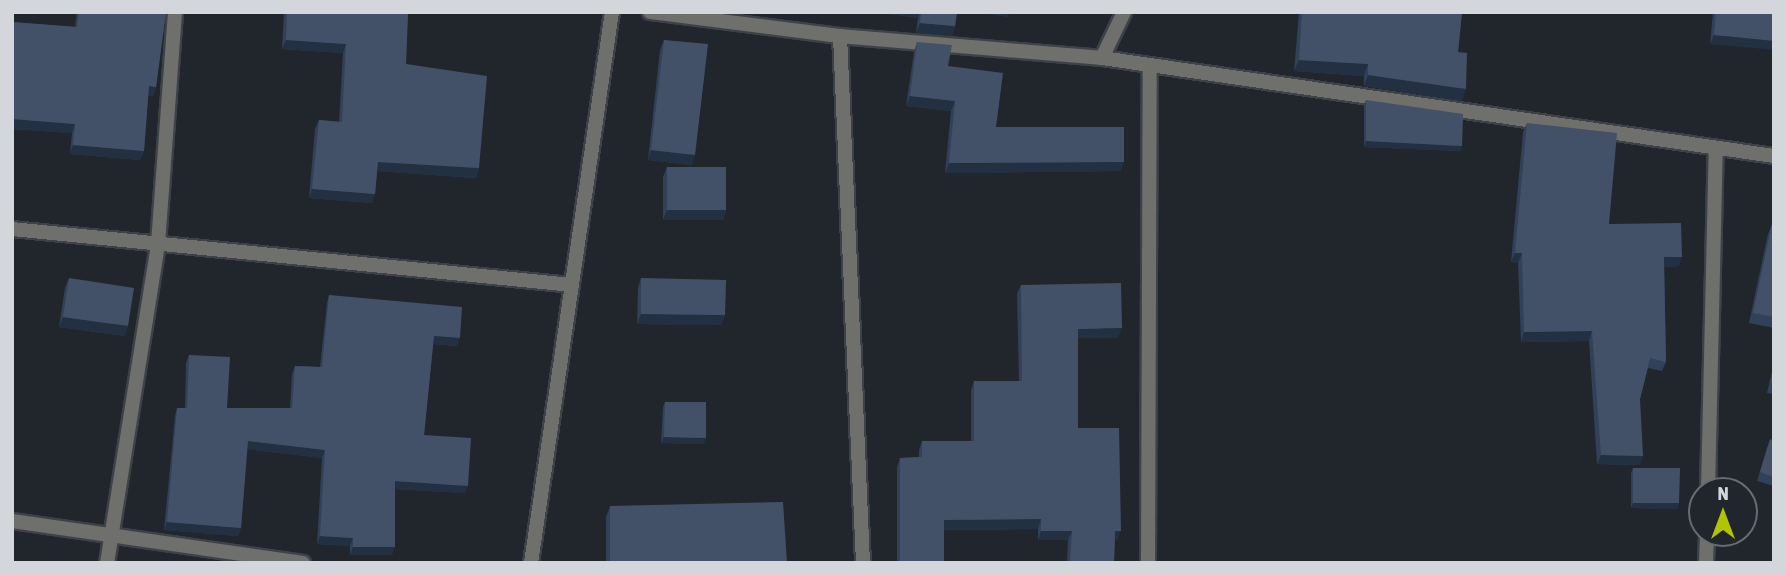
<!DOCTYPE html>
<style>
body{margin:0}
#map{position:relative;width:1786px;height:575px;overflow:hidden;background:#21262c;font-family:"Asap Condensed",sans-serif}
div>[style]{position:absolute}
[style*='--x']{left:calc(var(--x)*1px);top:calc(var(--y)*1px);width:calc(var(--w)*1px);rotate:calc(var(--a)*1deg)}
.roads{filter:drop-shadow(2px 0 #3d4248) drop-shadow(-2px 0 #3d4248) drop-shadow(0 2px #3d4248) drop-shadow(0 -2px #3d4248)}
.minor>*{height:14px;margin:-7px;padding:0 7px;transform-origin:7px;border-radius:7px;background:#6f706c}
.wall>*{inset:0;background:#31415a}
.shaded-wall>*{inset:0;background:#233042}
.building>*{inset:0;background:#435168}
span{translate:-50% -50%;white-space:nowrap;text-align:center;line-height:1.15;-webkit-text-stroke:6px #21262c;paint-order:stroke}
.frame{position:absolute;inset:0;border:14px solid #d3d6db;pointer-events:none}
.north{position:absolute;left:1688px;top:477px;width:70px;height:70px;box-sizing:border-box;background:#21262c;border:2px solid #686c72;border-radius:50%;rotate:0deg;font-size:19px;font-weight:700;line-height:28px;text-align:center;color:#d3d6db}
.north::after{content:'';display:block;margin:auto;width:24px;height:32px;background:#b0c500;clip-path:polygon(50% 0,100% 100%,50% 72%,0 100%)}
</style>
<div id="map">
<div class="roads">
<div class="minor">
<i style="--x:650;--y:12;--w:192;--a:7.2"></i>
<i style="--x:840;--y:36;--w:263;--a:4.8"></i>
<i style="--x:1102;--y:58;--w:679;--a:8.3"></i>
<i style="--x:840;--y:36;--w:528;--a:87.5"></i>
<i style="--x:1102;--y:58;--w:51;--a:-64.4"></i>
<i style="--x:12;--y:229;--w:563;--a:5.71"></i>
<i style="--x:1708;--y:491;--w:342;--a:-88.7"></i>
<i style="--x:12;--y:521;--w:294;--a:8.2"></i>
<i style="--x:107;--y:563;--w:323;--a:-80.9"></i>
<i style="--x:158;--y:244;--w:233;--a:-85.8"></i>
<i style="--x:531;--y:563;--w:557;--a:-81.64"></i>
<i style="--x:1148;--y:563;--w:498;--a:-89.8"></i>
<i style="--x:1706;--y:563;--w:30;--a:-88"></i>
</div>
</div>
<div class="wall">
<i style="clip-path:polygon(77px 12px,166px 12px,156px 87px,153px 96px,148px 96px,144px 151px,140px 160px,70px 154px,72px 133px,12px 129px,12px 22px,75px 27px)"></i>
<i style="clip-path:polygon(284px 12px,408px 12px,406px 64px,479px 168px,476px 178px,377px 171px,375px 194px,372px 203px,309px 198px,315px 129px,319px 120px,339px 122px,343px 53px,282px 49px)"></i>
<i style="clip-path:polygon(876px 12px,957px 12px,955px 26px,952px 36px,916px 33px,918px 18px)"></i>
<i style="clip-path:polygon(1299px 12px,1462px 12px,1458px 52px,1462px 101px,1364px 86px,1364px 76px,1294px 71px)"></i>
<i style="clip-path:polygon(1713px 12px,1774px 12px,1710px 44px)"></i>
<i style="clip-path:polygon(664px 40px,692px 165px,648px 160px,660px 50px)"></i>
<i style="clip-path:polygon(917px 42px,948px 66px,996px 127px,1121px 171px,945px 173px,951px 111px,906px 106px,914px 52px)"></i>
<i style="clip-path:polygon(1366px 100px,1462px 146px,1460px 151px,1364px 147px,1364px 106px)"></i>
<i style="clip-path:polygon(1527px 123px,1609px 224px,1679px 266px,1664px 267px,1666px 362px,1662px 371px,1648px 368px,1640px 399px,1640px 465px,1597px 464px,1589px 341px,1521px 342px,1518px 263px,1511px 262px,1523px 132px)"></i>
<i style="clip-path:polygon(667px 167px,726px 210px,723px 220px,663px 220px,663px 177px)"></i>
<i style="clip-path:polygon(1772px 224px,1774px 224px,1774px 328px,1749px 323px,1768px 234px)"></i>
<i style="clip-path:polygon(69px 278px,125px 336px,59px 327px,65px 288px)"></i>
<i style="clip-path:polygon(641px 278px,725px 315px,721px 325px,637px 324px,638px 288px)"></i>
<i style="clip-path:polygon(1021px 285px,1118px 338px,1078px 338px,1078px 428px,1117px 540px,1115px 540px,1114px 563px,1067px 563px,1068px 540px,1038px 540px,1038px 529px,944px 530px,944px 563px,897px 563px,897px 467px,900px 458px,919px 457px,919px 450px,922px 441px,971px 441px,971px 390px,974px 381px,1019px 381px,1017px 294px)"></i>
<i style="clip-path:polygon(329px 295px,457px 346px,433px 344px,424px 435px,465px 493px,395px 489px,392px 555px,350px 555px,350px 546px,317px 544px,322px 458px,247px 449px,241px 528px,238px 536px,164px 530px,175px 416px,177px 408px,185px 408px,186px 363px,189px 355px,227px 408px,290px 408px,292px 374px,295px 366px,320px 367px,327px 303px)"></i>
<i style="clip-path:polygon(1774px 363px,1774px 394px,1767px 393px)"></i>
<i style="clip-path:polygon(665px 402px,704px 444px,661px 443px,663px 407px)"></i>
<i style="clip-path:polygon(1774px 441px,1774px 486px,1757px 481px,1767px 448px)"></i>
<i style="clip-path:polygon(1633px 468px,1679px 503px,1677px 509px,1631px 508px,1631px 473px)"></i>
<i style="clip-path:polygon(610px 506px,787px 563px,606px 563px,606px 517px)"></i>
</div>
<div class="shaded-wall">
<i style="clip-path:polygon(876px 12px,920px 12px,918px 18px)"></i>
<i style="clip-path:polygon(976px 12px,1009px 12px,1008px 17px)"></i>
<i style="clip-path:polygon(920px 23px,955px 26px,952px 36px,916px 33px)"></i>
<i style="clip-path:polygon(1714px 35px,1774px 41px,1774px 50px,1710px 44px)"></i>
<i style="clip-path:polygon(286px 40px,346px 44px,343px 53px,282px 49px)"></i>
<i style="clip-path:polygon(1299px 60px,1368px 64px,1364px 76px,1294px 71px)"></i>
<i style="clip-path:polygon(1368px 75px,1466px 89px,1462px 101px,1364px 86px)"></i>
<i style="clip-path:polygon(149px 86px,156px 87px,153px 96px,146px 96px)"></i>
<i style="clip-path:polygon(910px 96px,955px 101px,951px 111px,906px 106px)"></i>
<i style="clip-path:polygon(12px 119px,75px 124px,72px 133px,12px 129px)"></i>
<i style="clip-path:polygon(1366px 141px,1462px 146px,1460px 151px,1364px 147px)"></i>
<i style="clip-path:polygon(73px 145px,144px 151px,140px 160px,70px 154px)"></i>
<i style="clip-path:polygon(651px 150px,695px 155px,692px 165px,648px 160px)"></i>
<i style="clip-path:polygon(378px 162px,479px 168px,476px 178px,375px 171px)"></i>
<i style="clip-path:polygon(1124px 162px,1121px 171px,945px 173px,949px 163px)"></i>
<i style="clip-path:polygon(312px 189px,375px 194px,372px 203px,309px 198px)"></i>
<i style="clip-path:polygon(667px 210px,726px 210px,723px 220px,663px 220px)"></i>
<i style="clip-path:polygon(1515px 253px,1522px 253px,1518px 263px,1511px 262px)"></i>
<i style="clip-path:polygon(1664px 257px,1682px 257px,1679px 266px,1660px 267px)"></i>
<i style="clip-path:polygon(641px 314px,725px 315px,721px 325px,637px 324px)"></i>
<i style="clip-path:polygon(63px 317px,128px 326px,125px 336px,59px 327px)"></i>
<i style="clip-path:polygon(1122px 328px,1118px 338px,1075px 338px,1078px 329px)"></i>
<i style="clip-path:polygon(1592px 331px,1589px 341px,1521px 342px,1524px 332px)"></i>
<i style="clip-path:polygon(434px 336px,460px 338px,457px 346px,431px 344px)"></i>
<i style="clip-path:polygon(664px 437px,706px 438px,704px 444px,661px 443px)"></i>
<i style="clip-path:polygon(248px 441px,325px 450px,322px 458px,245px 449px)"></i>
<i style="clip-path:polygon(1601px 455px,1643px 456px,1640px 465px,1597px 464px)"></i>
<i style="clip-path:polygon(395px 481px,468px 486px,465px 493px,392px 489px)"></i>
<i style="clip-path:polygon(1633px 503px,1679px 503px,1677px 509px,1631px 508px)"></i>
<i style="clip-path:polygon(1041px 519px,1038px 529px,940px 530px,944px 520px)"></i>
<i style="clip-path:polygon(167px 522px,241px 528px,238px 536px,164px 530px)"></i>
<i style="clip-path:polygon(1041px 531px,1072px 531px,1068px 540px,1038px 540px)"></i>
<i style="clip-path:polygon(1115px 531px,1121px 531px,1117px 540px,1112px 540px)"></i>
<i style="clip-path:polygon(320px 536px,353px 538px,350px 546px,317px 544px)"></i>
<i style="clip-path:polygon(353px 547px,395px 547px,392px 555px,350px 555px)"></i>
</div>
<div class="building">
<i style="clip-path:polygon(79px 12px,166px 12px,156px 87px,149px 86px,144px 151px,73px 145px,75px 124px,12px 119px,12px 22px,77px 27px)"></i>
<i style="clip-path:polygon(287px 12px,408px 12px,406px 64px,487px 76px,479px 168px,378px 162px,375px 194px,312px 189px,319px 120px,342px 122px,346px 44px,286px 40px)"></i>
<i style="clip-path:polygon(921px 12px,957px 12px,955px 26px,920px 23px)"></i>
<i style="clip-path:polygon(1302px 12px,1462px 12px,1458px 52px,1467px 53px,1466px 89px,1368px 75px,1368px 64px,1299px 60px)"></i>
<i style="clip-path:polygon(1716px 12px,1774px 12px,1774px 41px,1714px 35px)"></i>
<i style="clip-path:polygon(664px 40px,708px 44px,695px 155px,651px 150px)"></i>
<i style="clip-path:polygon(917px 42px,952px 45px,948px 66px,1003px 73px,996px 127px,1124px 127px,1124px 162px,949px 163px,955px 101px,910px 96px)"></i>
<i style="clip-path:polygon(1366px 100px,1463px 114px,1462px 146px,1366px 141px)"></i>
<i style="clip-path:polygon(1527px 123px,1617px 133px,1609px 224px,1681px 223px,1682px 257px,1664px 257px,1666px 362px,1650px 358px,1640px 399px,1643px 456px,1601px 455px,1592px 331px,1524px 332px,1522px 253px,1515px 253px)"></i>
<i style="clip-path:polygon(667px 167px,726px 167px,726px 210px,667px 210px)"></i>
<i style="clip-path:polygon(1772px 224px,1774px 224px,1774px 317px,1753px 313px)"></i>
<i style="clip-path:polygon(69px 278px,134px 288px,128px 326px,63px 317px)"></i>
<i style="clip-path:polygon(641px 278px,726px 280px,725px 315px,641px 314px)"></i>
<i style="clip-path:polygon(1121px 283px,1122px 328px,1078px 329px,1078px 428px,1119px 428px,1121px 531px,1115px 531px,1114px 563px,1070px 563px,1072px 531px,1041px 531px,1041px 519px,944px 520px,944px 563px,900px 563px,900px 458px,922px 457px,922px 441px,974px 441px,974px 381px,1022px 381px,1021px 285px)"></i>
<i style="clip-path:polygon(329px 295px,462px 307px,460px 338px,434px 336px,424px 435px,471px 438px,468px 486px,395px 481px,395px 547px,353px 547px,353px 538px,320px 536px,325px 450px,248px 441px,241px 528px,167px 522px,177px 408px,187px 408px,189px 355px,230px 357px,227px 408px,292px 408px,295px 366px,322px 367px)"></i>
<i style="clip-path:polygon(1774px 369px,1774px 383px,1771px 382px)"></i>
<i style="clip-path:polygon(665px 402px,706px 402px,706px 438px,664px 437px)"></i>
<i style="clip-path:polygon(1770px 439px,1774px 441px,1774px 477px,1760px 472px)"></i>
<i style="clip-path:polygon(1633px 468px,1680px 468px,1679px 503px,1633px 503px)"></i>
<i style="clip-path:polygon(783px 502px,787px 563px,610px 563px,610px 506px)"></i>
</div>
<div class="frame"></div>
<div class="north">N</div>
</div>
